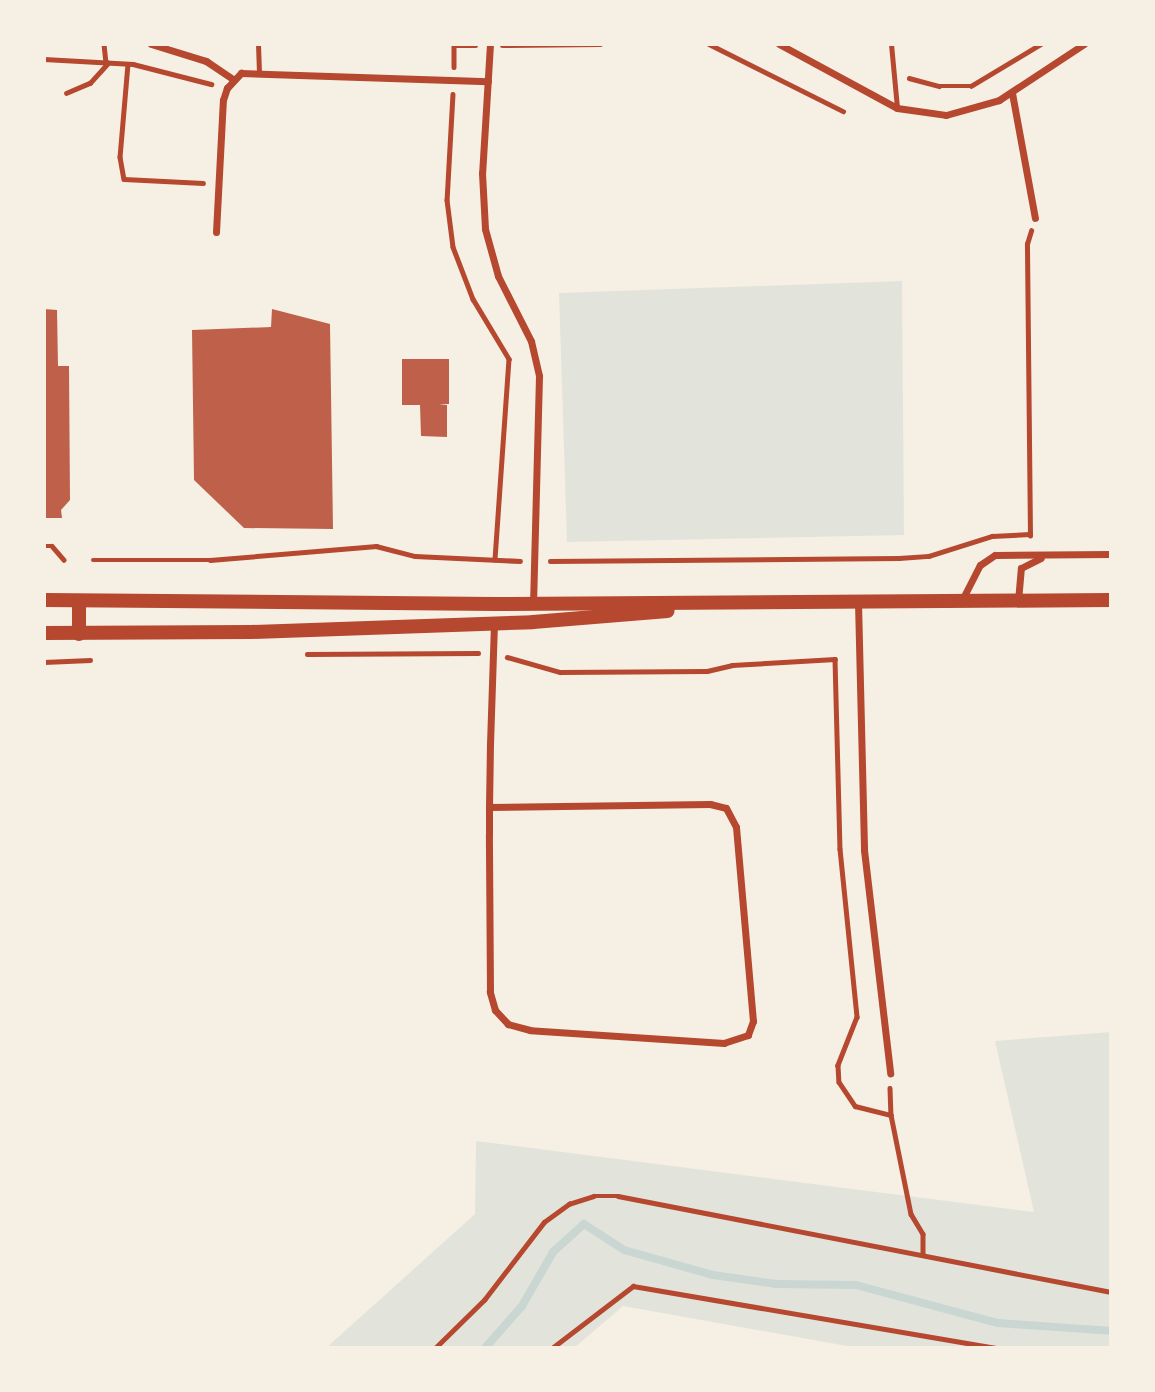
<!DOCTYPE html>
<style>
body{margin:0}
#map{position:relative;width:1155px;height:1392px;overflow:hidden;background:#f6efe4;font-family:Inter,sans-serif}
div>[style]{position:absolute}
[style*='--x']{left:calc(var(--x)*1px);top:calc(var(--y)*1px);width:calc(var(--w)*1px);rotate:calc(var(--a)*1deg)}
.green>*{inset:0;background:#e2e4dc}
.stream>*{height:8px;margin:-4px;padding:0 4px;transform-origin:4px;border-radius:4px;background:#c9d6d2}
.building>*{inset:0;background:#bf614a}
.path>*{height:4.5px;margin:-2.25px;padding:0 2.25px;transform-origin:2.25px;border-radius:2.25px;background:#b5482f}
.service>*{height:5px;margin:-2.5px;padding:0 2.5px;transform-origin:2.5px;border-radius:2.5px;background:#b5482f}
.minor>*{height:7px;margin:-3.5px;padding:0 3.5px;transform-origin:3.5px;border-radius:3.5px;background:#b5482f}
.secondary>*{height:14px;margin:-7px;padding:0 7px;transform-origin:7px;border-radius:7px;background:#b5482f}
span{translate:-50% -50%;white-space:nowrap;text-align:center;line-height:1.15;-webkit-text-stroke:5px #f6efe4;paint-order:stroke}
.frame{position:absolute;inset:0;border:46px solid #f6efe4;pointer-events:none}
</style>
<div id="map">
<div class="green">
<i style="clip-path:polygon(902px 281px,904px 535px,567px 542px,559px 293px)"></i>
<i style="clip-path:polygon(1111px 1032px,1111px 1348px,858px 1348px,623px 1306px,574px 1348px,326px 1348px,475px 1214px,476px 1141px,1034px 1212px,995px 1041px)"></i>
</div>
<div class="stream">
<i style="--x:485;--y:1348;--w:56;--a:-48.6"></i>
<i style="--x:522;--y:1306;--w:62;--a:-60.1"></i>
<i style="--x:553;--y:1252;--w:42;--a:-42.1"></i>
<i style="--x:584;--y:1224;--w:48;--a:33"></i>
<i style="--x:624;--y:1250;--w:92;--a:15.7"></i>
<i style="--x:713;--y:1275;--w:64;--a:8.1"></i>
<i style="--x:776;--y:1284;--w:80;--a:0.7"></i>
<i style="--x:856;--y:1285;--w:147;--a:15"></i>
<i style="--x:998;--y:1323;--w:113;--a:4"></i>
</div>
<div class="building">
<i style="clip-path:polygon(44px 309px,57px 310px,58px 366px,69px 366px,70px 500px,61px 510px,62px 518px,44px 518px)"></i>
<i style="clip-path:polygon(272px 309px,330px 324px,333px 529px,244px 528px,194px 480px,192px 330px,271px 327px)"></i>
<i style="clip-path:polygon(402px 359px,449px 359px,449px 404px,439px 404px,447px 405px,447px 437px,421px 436px,420px 405px,402px 405px)"></i>
</div>
<div class="path">
<i style="--x:104;--y:44;--w:19;--a:84"></i>
<i style="--x:454;--y:44;--w:23;--a:90"></i>
<i style="--x:709;--y:44;--w:150;--a:26.6"></i>
<i style="--x:502;--y:45;--w:98;--a:-0.6"></i>
<i style="--x:454;--y:46;--w:22;--a:0"></i>
<i style="--x:44;--y:59;--w:89;--a:3.2"></i>
<i style="--x:133;--y:64;--w:81;--a:14.4"></i>
<i style="--x:128;--y:64;--w:93;--a:94.9"></i>
<i style="--x:120;--y:157;--w:22;--a:80"></i>
<i style="--x:124;--y:179;--w:79;--a:2.9"></i>
<i style="--x:909;--y:78;--w:31;--a:15"></i>
<i style="--x:939;--y:86;--w:32;--a:0"></i>
<i style="--x:971;--y:86;--w:82;--a:-31"></i>
<i style="--x:66;--y:93;--w:26;--a:-23"></i>
<i style="--x:90;--y:83;--w:27;--a:-48"></i>
<i style="--x:453;--y:94;--w:106;--a:93.2"></i>
<i style="--x:447;--y:200;--w:47;--a:82.7"></i>
<i style="--x:453;--y:247;--w:56;--a:69"></i>
<i style="--x:473;--y:299;--w:70;--a:59"></i>
<i style="--x:509;--y:359;--w:201;--a:94"></i>
<i style="--x:1030;--y:536;--w:292;--a:-90.6"></i>
<i style="--x:1027;--y:244;--w:14;--a:-73"></i>
<i style="--x:44;--y:546;--w:8;--a:0"></i>
<i style="--x:52;--y:546;--w:18;--a:49"></i>
<i style="--x:93;--y:560;--w:117;--a:0"></i>
<i style="--x:210;--y:560;--w:167;--a:-4.8"></i>
<i style="--x:376;--y:546;--w:40;--a:14.4"></i>
<i style="--x:415;--y:556;--w:105;--a:2.7"></i>
<i style="--x:550;--y:561;--w:349;--a:-0.5"></i>
<i style="--x:899;--y:558;--w:30;--a:-4"></i>
<i style="--x:929;--y:556;--w:66;--a:-17.6"></i>
<i style="--x:992;--y:536;--w:38;--a:-3"></i>
<i style="--x:307;--y:654;--w:171;--a:-0.3"></i>
<i style="--x:507;--y:657;--w:55;--a:15.8"></i>
<i style="--x:560;--y:672;--w:147;--a:-0.4"></i>
<i style="--x:707;--y:671;--w:26;--a:-13"></i>
<i style="--x:732;--y:665;--w:103;--a:-3.3"></i>
<i style="--x:835;--y:659;--w:190;--a:88.5"></i>
<i style="--x:840;--y:849;--w:169;--a:84.2"></i>
<i style="--x:857;--y:1017;--w:52;--a:111.6"></i>
<i style="--x:838;--y:1065;--w:17;--a:87"></i>
<i style="--x:839;--y:1082;--w:29;--a:56"></i>
<i style="--x:855;--y:1106;--w:37;--a:14"></i>
<i style="--x:44;--y:662;--w:46;--a:-2.5"></i>
<i style="--x:890;--y:1088;--w:27;--a:88"></i>
<i style="--x:891;--y:1115;--w:101;--a:78.6"></i>
<i style="--x:911;--y:1214;--w:23;--a:59"></i>
<i style="--x:923;--y:1234;--w:19;--a:90"></i>
<i style="--x:435;--y:1348;--w:69;--a:-44.4"></i>
<i style="--x:484;--y:1300;--w:98;--a:-52.4"></i>
<i style="--x:544;--y:1222;--w:31;--a:-36"></i>
<i style="--x:569;--y:1204;--w:26;--a:-18"></i>
<i style="--x:594;--y:1196;--w:24;--a:0"></i>
<i style="--x:618;--y:1196;--w:502;--a:11.02"></i>
<i style="--x:552;--y:1348;--w:102;--a:-37.4"></i>
<i style="--x:633;--y:1286;--w:368;--a:9.7"></i>
</div>
<div class="service">
<i style="--x:258;--y:44;--w:27;--a:88"></i>
<i style="--x:891;--y:44;--w:64;--a:84.6"></i>
</div>
<div class="minor">
<i style="--x:151;--y:44;--w:58;--a:17.2"></i>
<i style="--x:206;--y:61;--w:32;--a:34"></i>
<i style="--x:490;--y:44;--w:129;--a:93.5"></i>
<i style="--x:482;--y:173;--w:56;--a:86.9"></i>
<i style="--x:485;--y:229;--w:49;--a:74.5"></i>
<i style="--x:498;--y:276;--w:73;--a:63.1"></i>
<i style="--x:531;--y:341;--w:36;--a:77"></i>
<i style="--x:539;--y:376;--w:227;--a:91.5"></i>
<i style="--x:779;--y:44;--w:134;--a:28.5"></i>
<i style="--x:897;--y:108;--w:49;--a:8.1"></i>
<i style="--x:946;--y:115;--w:55;--a:-15.8"></i>
<i style="--x:999;--y:100;--w:102;--a:-33.4"></i>
<i style="--x:1012;--y:93;--w:127;--a:79.6"></i>
<i style="--x:216;--y:232;--w:132;--a:-87"></i>
<i style="--x:223;--y:100;--w:13;--a:-72"></i>
<i style="--x:227;--y:88;--w:21;--a:-47"></i>
<i style="--x:241;--y:73;--w:247;--a:1.9"></i>
<i style="--x:962;--y:600;--w:39;--a:-63"></i>
<i style="--x:980;--y:565;--w:18;--a:-34"></i>
<i style="--x:995;--y:555;--w:116;--a:-0.5"></i>
<i style="--x:1018;--y:601;--w:33;--a:-85"></i>
<i style="--x:1021;--y:568;--w:22;--a:-27"></i>
<i style="--x:858;--y:602;--w:248;--a:88.6"></i>
<i style="--x:864;--y:850;--w:225;--a:83.3"></i>
<i style="--x:489;--y:807;--w:221;--a:-0.8"></i>
<i style="--x:710;--y:804;--w:16;--a:14"></i>
<i style="--x:726;--y:808;--w:21;--a:62"></i>
<i style="--x:736;--y:827;--w:195;--a:85"></i>
<i style="--x:753;--y:1021;--w:15;--a:110"></i>
<i style="--x:748;--y:1035;--w:25;--a:162"></i>
<i style="--x:724;--y:1043;--w:194;--a:-176.2"></i>
<i style="--x:530;--y:1030;--w:23;--a:-165"></i>
<i style="--x:508;--y:1024;--w:19;--a:-133"></i>
<i style="--x:495;--y:1010;--w:19;--a:-106"></i>
<i style="--x:490;--y:992;--w:158;--a:-90.4"></i>
<i style="--x:489;--y:834;--w:27;--a:-90"></i>
<i style="--x:489;--y:807;--w:63;--a:-89.1"></i>
<i style="--x:490;--y:744;--w:121;--a:-88.1"></i>
</div>
<div class="secondary">
<i style="--x:44;--y:600;--w:451;--a:0.5"></i>
<i style="--x:495;--y:604;--w:616;--a:-0.37"></i>
<i style="--x:44;--y:633;--w:207;--a:-0.3"></i>
<i style="--x:251;--y:632;--w:282;--a:-2"></i>
<i style="--x:533;--y:622;--w:135;--a:-4.7"></i>
<i style="--x:79;--y:634;--w:33;--a:-90"></i>
</div>
<div class="frame"></div>
</div>
